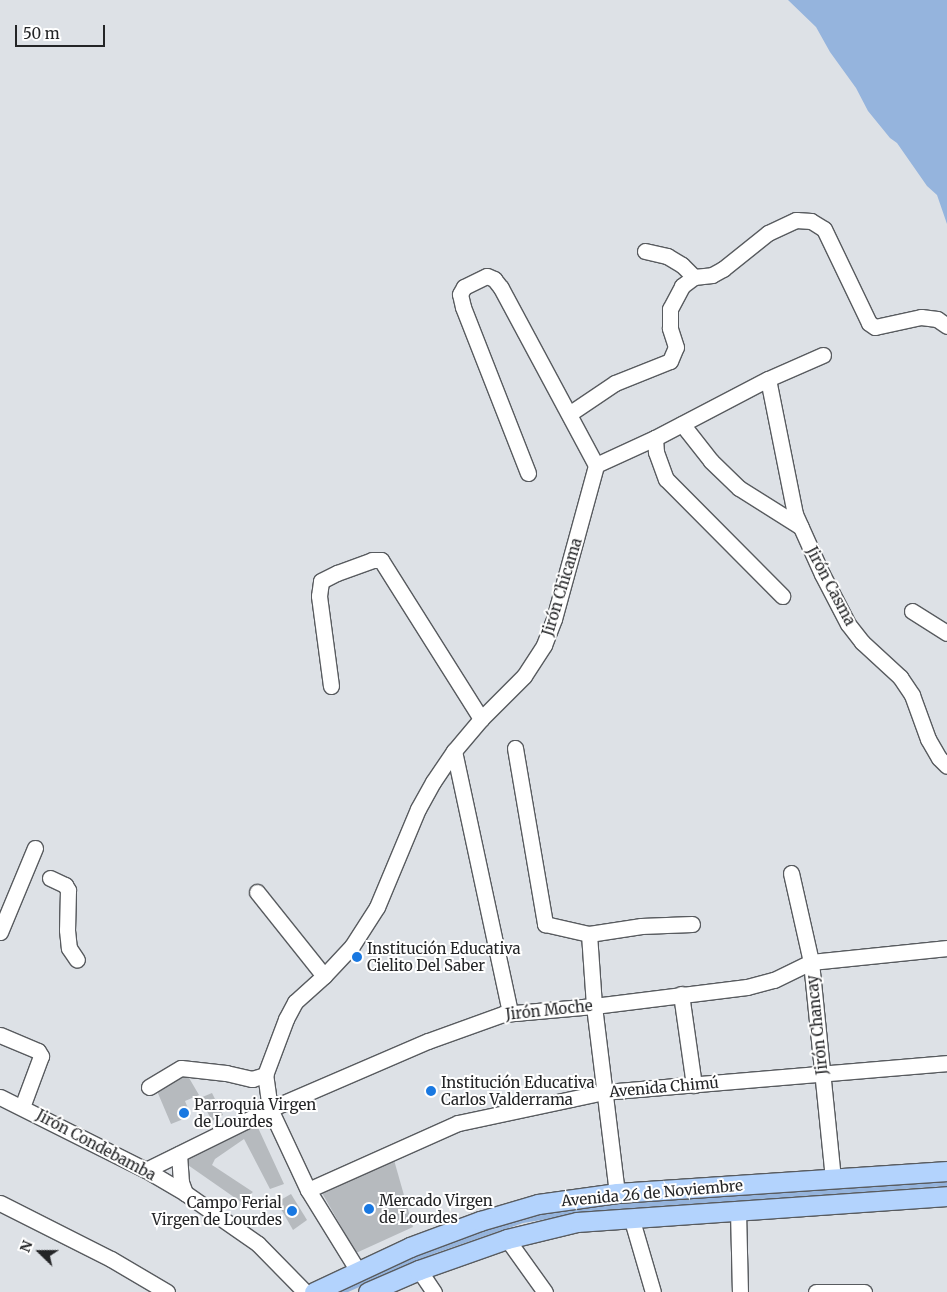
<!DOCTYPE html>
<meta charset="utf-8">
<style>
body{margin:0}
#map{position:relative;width:947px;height:1292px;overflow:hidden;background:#dde1e6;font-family:Merriweather,serif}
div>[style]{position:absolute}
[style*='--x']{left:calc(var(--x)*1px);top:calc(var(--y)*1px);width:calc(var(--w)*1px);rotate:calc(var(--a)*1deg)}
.green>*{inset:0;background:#95b4dd}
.building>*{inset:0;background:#b6babe}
.roads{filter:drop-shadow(1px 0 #585b5f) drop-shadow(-1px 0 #585b5f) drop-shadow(0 1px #585b5f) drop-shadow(0 -1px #585b5f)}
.minor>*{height:15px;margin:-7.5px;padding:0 7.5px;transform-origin:7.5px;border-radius:7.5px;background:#fff}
.major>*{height:19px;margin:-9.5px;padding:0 9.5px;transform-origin:9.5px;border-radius:9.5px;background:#b3d3fd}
.dots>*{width:14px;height:14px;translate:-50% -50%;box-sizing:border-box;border:2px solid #fff;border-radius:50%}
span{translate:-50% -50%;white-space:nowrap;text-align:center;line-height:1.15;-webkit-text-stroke:4px #fff;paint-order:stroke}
.street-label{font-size:15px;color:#242527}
.poi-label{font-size:15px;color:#242527}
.left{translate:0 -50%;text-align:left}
.right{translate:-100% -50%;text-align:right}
.north{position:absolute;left:15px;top:1227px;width:50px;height:50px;-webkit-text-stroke:4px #fff;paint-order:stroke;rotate:292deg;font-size:14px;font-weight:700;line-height:20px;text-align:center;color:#242527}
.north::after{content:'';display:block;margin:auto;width:18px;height:22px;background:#242527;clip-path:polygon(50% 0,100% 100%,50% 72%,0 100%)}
.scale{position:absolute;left:15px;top:25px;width:90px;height:22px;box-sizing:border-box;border:2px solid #242527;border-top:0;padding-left:6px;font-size:15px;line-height:18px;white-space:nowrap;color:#242527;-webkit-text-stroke:4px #fff;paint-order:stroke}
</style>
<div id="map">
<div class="green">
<i style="clip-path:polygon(788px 0,947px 0,947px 224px,937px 195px,927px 186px,897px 143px,890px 138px,868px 111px,856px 88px,830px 52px,816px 27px)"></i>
<i style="clip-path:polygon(947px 1180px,947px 1186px,589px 1212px,523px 1223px,436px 1253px,348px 1292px,332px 1292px,432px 1247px,521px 1217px,633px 1200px)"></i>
</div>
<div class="building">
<i style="clip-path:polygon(185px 1071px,199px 1095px,185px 1101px,191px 1116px,171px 1124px,157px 1091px,168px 1076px)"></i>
<i style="clip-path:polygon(212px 1093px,223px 1115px,212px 1121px,200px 1098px)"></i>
<i style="clip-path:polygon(254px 1119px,284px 1184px,270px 1189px,244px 1139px,215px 1159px,212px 1165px,253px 1192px,241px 1202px,185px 1163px,185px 1153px)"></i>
<i style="clip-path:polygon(394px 1160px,413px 1227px,356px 1253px,321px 1191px)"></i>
<i style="clip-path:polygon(291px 1194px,307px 1220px,293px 1230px,277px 1202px)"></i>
</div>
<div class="roads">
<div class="minor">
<i style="--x:645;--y:251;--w:23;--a:13"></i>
<i style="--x:667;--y:256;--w:17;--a:31"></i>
<i style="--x:682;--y:265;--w:17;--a:45"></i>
<i style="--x:768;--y:379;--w:138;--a:78.7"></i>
<i style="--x:795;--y:514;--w:66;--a:65.8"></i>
<i style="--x:822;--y:574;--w:56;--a:62.5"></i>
<i style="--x:848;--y:624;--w:23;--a:52"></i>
<i style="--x:862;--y:642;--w:52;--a:42.6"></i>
<i style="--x:900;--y:677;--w:22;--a:56"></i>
<i style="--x:912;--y:695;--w:47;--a:70"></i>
<i style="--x:928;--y:739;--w:22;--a:60"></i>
<i style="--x:939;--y:758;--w:11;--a:45"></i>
<i style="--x:569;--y:414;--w:55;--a:-34"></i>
<i style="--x:615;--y:383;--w:59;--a:-21.8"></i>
<i style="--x:670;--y:361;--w:15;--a:-67"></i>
<i style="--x:676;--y:347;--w:20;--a:-108"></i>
<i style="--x:670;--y:328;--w:19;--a:-90"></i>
<i style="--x:670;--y:309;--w:26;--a:-62"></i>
<i style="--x:682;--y:286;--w:15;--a:-37"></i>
<i style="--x:694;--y:277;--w:18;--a:-6"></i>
<i style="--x:712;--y:275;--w:13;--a:-29"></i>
<i style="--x:723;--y:269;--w:58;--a:-38.7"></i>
<i style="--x:768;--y:233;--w:31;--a:-25"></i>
<i style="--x:796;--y:220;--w:15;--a:4"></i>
<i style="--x:811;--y:221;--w:15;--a:32"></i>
<i style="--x:824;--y:229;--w:104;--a:64.4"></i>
<i style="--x:869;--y:323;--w:7;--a:34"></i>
<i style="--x:875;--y:327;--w:47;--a:-12.3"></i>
<i style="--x:921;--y:317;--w:16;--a:7"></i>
<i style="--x:937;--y:319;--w:12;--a:35"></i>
<i style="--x:682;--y:424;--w:47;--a:51.9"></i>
<i style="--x:711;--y:461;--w:39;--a:44"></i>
<i style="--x:739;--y:488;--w:73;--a:32.2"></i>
<i style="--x:655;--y:438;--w:14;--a:86"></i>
<i style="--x:656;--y:452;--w:29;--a:70"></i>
<i style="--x:666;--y:479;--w:165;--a:45.2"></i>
<i style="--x:528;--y:473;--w:178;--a:-111.4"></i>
<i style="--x:463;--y:307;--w:13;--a:-103"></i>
<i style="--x:460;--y:294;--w:8;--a:-60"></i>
<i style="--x:464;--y:287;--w:25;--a:-26"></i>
<i style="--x:487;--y:276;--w:8;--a:23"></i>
<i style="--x:494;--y:279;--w:11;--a:52"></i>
<i style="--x:501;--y:288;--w:201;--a:61.8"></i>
<i style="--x:912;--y:611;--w:41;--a:32.2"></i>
<i style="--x:331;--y:686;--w:91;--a:-97.6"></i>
<i style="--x:319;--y:596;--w:15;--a:-82"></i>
<i style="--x:321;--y:581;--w:18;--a:-27"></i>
<i style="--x:337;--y:573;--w:37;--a:-20"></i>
<i style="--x:372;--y:560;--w:9;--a:0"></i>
<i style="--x:381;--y:560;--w:188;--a:57.8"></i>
<i style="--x:515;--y:748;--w:179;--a:80.3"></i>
<i style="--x:545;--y:924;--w:45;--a:12.8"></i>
<i style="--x:589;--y:934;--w:53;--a:-8.7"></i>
<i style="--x:641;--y:926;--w:51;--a:-2.2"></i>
<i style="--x:454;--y:751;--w:268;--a:77.9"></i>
<i style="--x:791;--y:873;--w:91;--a:77.3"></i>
<i style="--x:811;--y:962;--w:218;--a:84.2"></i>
<i style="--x:50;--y:878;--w:17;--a:25"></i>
<i style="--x:65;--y:885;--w:6;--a:59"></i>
<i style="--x:68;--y:890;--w:40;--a:91.4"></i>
<i style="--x:67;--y:930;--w:18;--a:84"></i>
<i style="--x:69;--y:948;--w:14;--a:56"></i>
<i style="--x:257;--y:892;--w:107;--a:51.4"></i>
<i style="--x:0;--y:932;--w:91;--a:-67.4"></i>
<i style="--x:589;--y:934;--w:72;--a:86"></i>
<i style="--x:594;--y:1006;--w:188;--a:83"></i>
<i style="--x:681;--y:994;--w:92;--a:81.9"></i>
<i style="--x:0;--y:1035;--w:41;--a:22.8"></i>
<i style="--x:38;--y:1051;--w:6;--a:59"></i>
<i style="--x:41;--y:1056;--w:54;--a:110.4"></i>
<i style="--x:149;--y:1087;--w:37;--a:-31"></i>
<i style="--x:181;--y:1068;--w:45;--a:6.3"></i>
<i style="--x:226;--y:1073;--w:27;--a:13"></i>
<i style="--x:252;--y:1079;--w:14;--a:-17"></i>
<i style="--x:0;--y:1097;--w:163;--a:26.6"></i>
<i style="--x:146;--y:1170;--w:45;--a:30.5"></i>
<i style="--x:185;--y:1193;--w:89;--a:34.9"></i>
<i style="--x:258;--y:1244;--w:67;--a:45.6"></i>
<i style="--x:179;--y:1154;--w:28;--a:86"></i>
<i style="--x:181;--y:1182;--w:12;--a:70"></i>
<i style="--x:146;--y:1170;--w:138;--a:-26.2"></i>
<i style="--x:270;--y:1109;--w:172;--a:-23.3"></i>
<i style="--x:428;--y:1041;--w:80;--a:-19.8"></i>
<i style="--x:503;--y:1014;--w:91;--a:-5"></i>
<i style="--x:594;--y:1006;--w:154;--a:-7.1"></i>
<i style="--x:747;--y:987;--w:28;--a:-15"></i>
<i style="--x:774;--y:980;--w:41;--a:-25.9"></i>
<i style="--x:811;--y:962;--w:137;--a:-5.9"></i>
<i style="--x:308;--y:1190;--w:164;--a:-24.1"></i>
<i style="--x:458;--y:1123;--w:149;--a:-12"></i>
<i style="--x:604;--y:1092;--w:344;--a:-4.8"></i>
<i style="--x:0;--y:1203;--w:124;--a:26.8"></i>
<i style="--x:111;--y:1259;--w:65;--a:30.5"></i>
<i style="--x:738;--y:1211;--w:81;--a:88.6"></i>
<i style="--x:631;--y:1217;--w:78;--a:73.7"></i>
<i style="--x:507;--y:1239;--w:65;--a:54.4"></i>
<i style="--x:419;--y:1270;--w:27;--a:56"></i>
<i style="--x:358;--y:1271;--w:95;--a:-121.7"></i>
<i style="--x:308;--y:1190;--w:89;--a:-115.1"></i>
<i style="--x:270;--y:1109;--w:34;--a:-98"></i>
<i style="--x:265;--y:1075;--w:60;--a:-69.4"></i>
<i style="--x:286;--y:1019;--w:19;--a:-62"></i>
<i style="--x:295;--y:1002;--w:39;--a:-42"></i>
<i style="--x:324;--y:976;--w:41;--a:-47"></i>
<i style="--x:352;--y:946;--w:46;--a:-57.3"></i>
<i style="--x:377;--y:907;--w:106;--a:-67.3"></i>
<i style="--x:418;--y:809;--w:31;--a:-61"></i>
<i style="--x:433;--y:782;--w:37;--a:-56"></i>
<i style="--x:454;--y:751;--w:42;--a:-49.8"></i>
<i style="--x:481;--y:719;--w:61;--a:-45"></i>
<i style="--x:524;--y:676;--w:37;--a:-57"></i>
<i style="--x:544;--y:645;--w:28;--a:-69"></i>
<i style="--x:554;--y:619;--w:160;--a:-74.7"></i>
<i style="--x:596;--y:465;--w:65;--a:-24.6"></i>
<i style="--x:655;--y:438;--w:127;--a:-27.6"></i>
<i style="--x:768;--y:379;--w:60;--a:-23.6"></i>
<i style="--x:816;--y:1292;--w:48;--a:0"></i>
</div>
<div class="major">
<i style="--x:314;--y:1292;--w:106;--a:-25.1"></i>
<i style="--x:410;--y:1247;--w:75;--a:-20.4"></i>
<i style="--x:480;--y:1221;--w:60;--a:-16.3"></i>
<i style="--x:538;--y:1204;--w:80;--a:-7.9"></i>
<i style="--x:617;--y:1193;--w:331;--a:-3.8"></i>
<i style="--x:368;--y:1292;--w:56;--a:-23.3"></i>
<i style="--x:419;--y:1270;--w:93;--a:-19.4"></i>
<i style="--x:507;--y:1239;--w:72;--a:-13.7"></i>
<i style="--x:577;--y:1222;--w:371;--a:-4"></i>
</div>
</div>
<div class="dots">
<i style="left:357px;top:957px;background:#1978e1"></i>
<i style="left:431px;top:1091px;background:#1978e1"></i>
<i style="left:184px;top:1113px;background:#1978e1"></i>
<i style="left:369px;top:1209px;background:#1978e1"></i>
<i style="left:292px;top:1211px;background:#1978e1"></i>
</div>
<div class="street-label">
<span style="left:831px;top:586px;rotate:62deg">Jirón Casma</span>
<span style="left:562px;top:587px;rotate:-73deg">Jirón Chicama</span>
<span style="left:549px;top:1010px;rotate:-6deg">Jirón Moche</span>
<span style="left:817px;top:1025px;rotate:-96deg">Jirón Chancay</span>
<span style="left:664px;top:1087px;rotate:-5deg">Avenida Chimú</span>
<span style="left:96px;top:1145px;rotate:28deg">Jirón Condebamba</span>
<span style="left:652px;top:1193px;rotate:-5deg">Avenida 26 de Noviembre</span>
</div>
<div class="poi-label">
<span class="left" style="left:367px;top:957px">Institución Educativa<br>Cielito Del Saber</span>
<span class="left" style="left:441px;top:1091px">Institución Educativa<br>Carlos Valderrama</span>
<span class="left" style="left:194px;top:1113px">Parroquia Virgen<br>de Lourdes</span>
<span class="left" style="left:379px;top:1209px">Mercado Virgen<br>de Lourdes</span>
<span class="right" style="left:282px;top:1211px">Campo Ferial<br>Virgen de Lourdes</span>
</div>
<div class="north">N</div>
<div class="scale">50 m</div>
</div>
